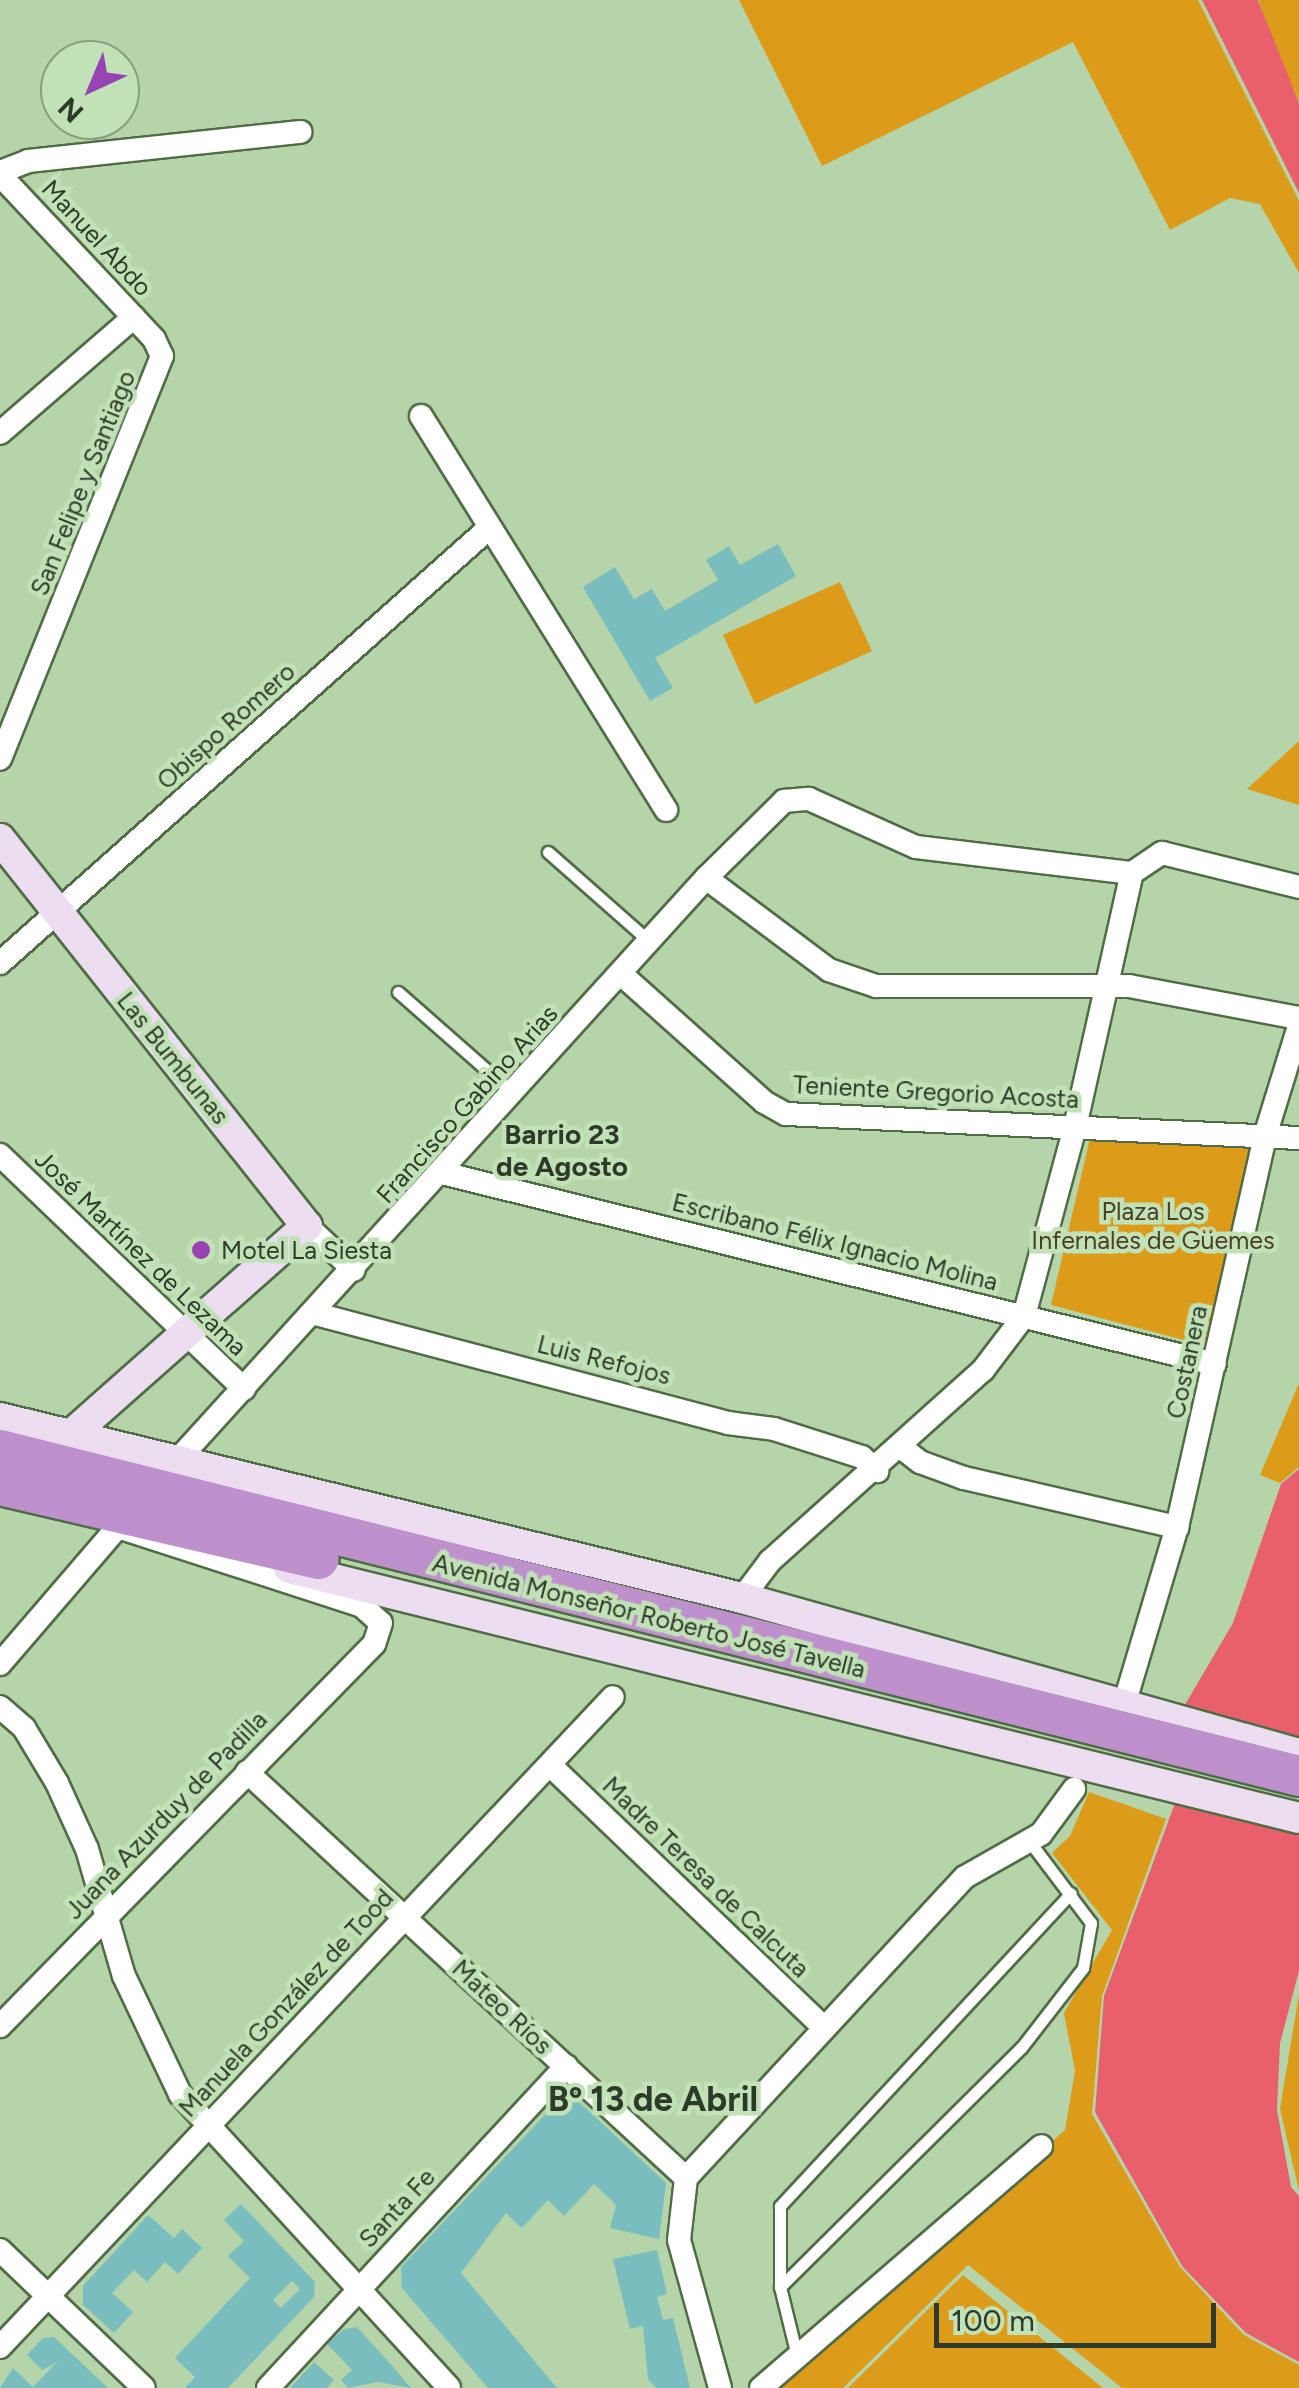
<!DOCTYPE html>
<meta charset="utf-8">
<style>
body{margin:0}
#map{position:relative;width:1299px;height:2388px;overflow:hidden;background:#b5d4a9;font-family:Figtree,sans-serif}
div>[style]{position:absolute}
[style*='--x']{left:calc(var(--x)*1px);top:calc(var(--y)*1px);width:calc(var(--w)*1px);rotate:calc(var(--a)*1deg)}
.green>*{inset:0;background:#dc9b18}
.water>*{inset:0;background:#e9606d}
.building>*{inset:0;background:#7abdbe}
.roads{filter:drop-shadow(2px 0 #506c46) drop-shadow(-2px 0 #506c46) drop-shadow(0 2px #506c46) drop-shadow(0 -2px #506c46)}
.lane>*{height:11px;margin:-5.5px;padding:0 5.5px;transform-origin:5.5px;border-radius:5.5px;background:#fff}
.street>*{height:22px;margin:-11px;padding:0 11px;transform-origin:11px;border-radius:11px;background:#fff}
.secondary>*{height:30px;margin:-15px;padding:0 15px;transform-origin:15px;border-radius:15px;background:#ecdef0}
.highway>*{height:40px;margin:-20px;padding:0 20px;transform-origin:20px;border-radius:20px;background:#be91cd}
.dots>*{width:28px;height:28px;translate:-50% -50%;box-sizing:border-box;border:5px solid #c1e1b6;border-radius:50%}
span{translate:-50% -50%;white-space:nowrap;text-align:center;line-height:1.15;-webkit-text-stroke:9px #c1e1b6;paint-order:stroke}
.street-label{font-size:25px;color:#2f3b2a}
.park-label{font-size:25px;color:#4c3d27}
.poi-label{font-size:25px;color:#2f3b2a}
.left{translate:0 -50%;text-align:left}
.neighbourhood-label{font-size:28px;color:#2f3b2a;font-weight:700}
.district-label{font-size:35px;color:#2f3b2a;font-weight:700}
.north{position:absolute;left:40px;top:40px;width:100px;height:100px;box-sizing:border-box;background:#c1e1b6;border:2px solid #879f7e;border-radius:50%;rotate:224deg;font-size:28px;font-weight:700;line-height:40px;text-align:center;color:#2f3b2a}
.north::after{content:'';display:block;margin:auto;width:35px;height:45px;background:#9743b1;clip-path:polygon(50% 0,100% 100%,50% 72%,0 100%)}
.scale{position:absolute;left:934px;top:2303px;width:282px;height:45px;box-sizing:border-box;border:5px solid #2f3b2a;border-top:0;padding-left:12px;font-size:30px;line-height:35px;white-space:nowrap;color:#2f3b2a;-webkit-text-stroke:8px #c1e1b6;paint-order:stroke}
</style>
<div id="map">
<div class="green">
<i style="clip-path:polygon(739px 0,1198px 0,1299px 201px,1299px 273px,1260px 204px,1230px 198px,1170px 230px,1073px 42px,822px 166px)"></i>
<i style="clip-path:polygon(1259px 0,1299px 0,1299px 101px,1271px 39px)"></i>
<i style="clip-path:polygon(840px 582px,872px 651px,755px 704px,723px 635px)"></i>
<i style="clip-path:polygon(1299px 741px,1299px 805px,1247px 789px)"></i>
<i style="clip-path:polygon(1090px 1138px,1258px 1147px,1207px 1346px,1051px 1305px)"></i>
<i style="clip-path:polygon(1299px 1383px,1299px 1467px,1280px 1483px,1260px 1475px)"></i>
<i style="clip-path:polygon(1089px 1792px,1166px 1819px,1102px 1996px,1092px 2114px,1180px 2267px,1244px 2335px,1299px 2365px,1299px 2388px,1122px 2388px,968px 2265px,843px 2388px,775px 2388px,1065px 2130px,1075px 2071px,1064px 2013px,1112px 1930px,1052px 1853px,1070px 1836px)"></i>
<i style="clip-path:polygon(1299px 1994px,1299px 2191px,1280px 2109px)"></i>
<i style="clip-path:polygon(963px 2275px,1103px 2388px,848px 2388px)"></i>
</div>
<div class="water">
<i style="clip-path:polygon(1202px 0,1258px 0,1299px 103px,1299px 193px)"></i>
<i style="clip-path:polygon(1299px 1469px,1299px 1738px,1183px 1708px,1233px 1623px,1281px 1484px)"></i>
<i style="clip-path:polygon(1175px 1803px,1299px 1834px,1299px 1971px,1280px 2043px,1277px 2110px,1291px 2187px,1299px 2196px,1299px 2362px,1246px 2333px,1182px 2266px,1095px 2112px,1104px 1996px)"></i>
</div>
<div class="building">
<i style="clip-path:polygon(778px 544px,796px 576px,655px 658px,673px 688px,650px 701px,583px 587px,615px 567px,634px 599px,652px 589px,665px 611px,718px 580px,706px 560px,729px 546px,740px 565px)"></i>
<i style="clip-path:polygon(559px 2100px,578px 2101px,666px 2183px,659px 2239px,610px 2228px,616px 2205px,594px 2184px,564px 2216px,548px 2200px,522px 2228px,506px 2213px,461px 2273px,557px 2388px,488px 2388px,402px 2288px,401px 2267px)"></i>
<i style="clip-path:polygon(evenodd,241px 2204px,315px 2282px,314px 2297px,228px 2388px,185px 2388px,195px 2377px,175px 2358px,250px 2278px,228px 2256px,244px 2241px,224px 2220px,241px 2204px,292px 2281px,300px 2289px,281px 2308px,273px 2300px,292px 2281px)"></i>
<i style="clip-path:polygon(148px 2215px,174px 2238px,182px 2229px,202px 2248px,178px 2274px,165px 2262px,147px 2282px,134px 2270px,112px 2293px,133px 2312px,114px 2333px,83px 2305px,83px 2286px)"></i>
<i style="clip-path:polygon(657px 2250px,667px 2294px,657px 2297px,663px 2320px,673px 2318px,690px 2388px,656px 2388px,648px 2379px,643px 2326px,630px 2329px,613px 2259px)"></i>
<i style="clip-path:polygon(357px 2327px,394px 2368px,411px 2388px,378px 2382px,348px 2388px,341px 2380px,352px 2370px,327px 2344px,344px 2329px)"></i>
<i style="clip-path:polygon(54px 2337px,108px 2388px,0 2388px,13px 2368px,33px 2387px,57px 2362px,42px 2370px,27px 2355px,43px 2338px)"></i>
<i style="clip-path:polygon(314px 2362px,334px 2380px,327px 2388px,290px 2388px)"></i>
</div>
<div class="roads">
<div class="lane">
<i style="--x:548;--y:852;--w:136;--a:41.4"></i>
<i style="--x:398;--y:992;--w:154;--a:41.3"></i>
<i style="--x:780;--y:2287;--w:339;--a:-44.8"></i>
<i style="--x:1021;--y:2048;--w:101;--a:-52.2"></i>
<i style="--x:1083;--y:1968;--w:46;--a:-79.9"></i>
<i style="--x:1091;--y:1923;--w:101;--a:-127"></i>
<i style="--x:797;--y:2356;--w:71;--a:-103.8"></i>
<i style="--x:780;--y:2287;--w:81;--a:-90"></i>
<i style="--x:780;--y:2206;--w:427;--a:-47.1"></i>
</div>
<div class="street">
<i style="--x:0;--y:172;--w:30;--a:-21"></i>
<i style="--x:28;--y:161;--w:274;--a:-6.1"></i>
<i style="--x:0;--y:175;--w:225;--a:46.8"></i>
<i style="--x:154;--y:339;--w:19;--a:65"></i>
<i style="--x:162;--y:356;--w:434;--a:111.9"></i>
<i style="--x:421;--y:416;--w:464;--a:58.1"></i>
<i style="--x:0;--y:433;--w:177;--a:-40.9"></i>
<i style="--x:706;--y:878;--w:154;--a:36.8"></i>
<i style="--x:829;--y:970;--w:50;--a:18.8"></i>
<i style="--x:876;--y:986;--w:253;--a:0"></i>
<i style="--x:1129;--y:986;--w:173;--a:10.7"></i>
<i style="--x:0;--y:963;--w:653;--a:-41.65"></i>
<i style="--x:621;--y:974;--w:192;--a:41.8"></i>
<i style="--x:764;--y:1102;--w:25;--a:29"></i>
<i style="--x:786;--y:1114;--w:514;--a:2.68"></i>
<i style="--x:0;--y:1155;--w:338;--a:43.8"></i>
<i style="--x:442;--y:1173;--w:796;--a:13.88"></i>
<i style="--x:307;--y:1226;--w:64;--a:43.1"></i>
<i style="--x:312;--y:1313;--w:430;--a:14.8"></i>
<i style="--x:728;--y:1423;--w:46;--a:7.4"></i>
<i style="--x:774;--y:1429;--w:92;--a:17.7"></i>
<i style="--x:862;--y:1457;--w:21;--a:43"></i>
<i style="--x:902;--y:1448;--w:23;--a:38"></i>
<i style="--x:920;--y:1462;--w:47;--a:20"></i>
<i style="--x:964;--y:1478;--w:219;--a:13"></i>
<i style="--x:174;--y:1464;--w:791;--a:-47.77"></i>
<i style="--x:706;--y:878;--w:110;--a:-44.6"></i>
<i style="--x:784;--y:801;--w:25;--a:-5"></i>
<i style="--x:809;--y:799;--w:117;--a:24.2"></i>
<i style="--x:916;--y:847;--w:218;--a:6.9"></i>
<i style="--x:1132;--y:873;--w:36;--a:-34"></i>
<i style="--x:1162;--y:853;--w:141;--a:13.9"></i>
<i style="--x:742;--y:1598;--w:46;--a:-52.9"></i>
<i style="--x:770;--y:1561;--w:286;--a:-41.9"></i>
<i style="--x:983;--y:1370;--w:68;--a:-52.8"></i>
<i style="--x:1024;--y:1316;--w:196;--a:-74.9"></i>
<i style="--x:1075;--y:1127;--w:260;--a:-77.4"></i>
<i style="--x:0;--y:1664;--w:181;--a:-49.3"></i>
<i style="--x:118;--y:1527;--w:256;--a:17.9"></i>
<i style="--x:362;--y:1606;--w:25;--a:42"></i>
<i style="--x:381;--y:1623;--w:22;--a:108"></i>
<i style="--x:374;--y:1644;--w:535;--a:134.39"></i>
<i style="--x:0;--y:1707;--w:32;--a:41"></i>
<i style="--x:24;--y:1728;--w:64;--a:59"></i>
<i style="--x:57;--y:1783;--w:72;--a:65.6"></i>
<i style="--x:87;--y:1849;--w:132;--a:73.8"></i>
<i style="--x:124;--y:1976;--w:131;--a:64.6"></i>
<i style="--x:180;--y:2094;--w:398;--a:47.5"></i>
<i style="--x:1123;--y:1708;--w:189;--a:-73.4"></i>
<i style="--x:1177;--y:1527;--w:401;--a:-77.3"></i>
<i style="--x:1265;--y:1136;--w:115;--a:-72.8"></i>
<i style="--x:550;--y:1765;--w:380;--a:43.8"></i>
<i style="--x:247;--y:1772;--w:598;--a:42.76"></i>
<i style="--x:686;--y:2178;--w:410;--a:-47.2"></i>
<i style="--x:965;--y:1877;--w:87;--a:-29.5"></i>
<i style="--x:1041;--y:1834;--w:56;--a:-53.7"></i>
<i style="--x:686;--y:2178;--w:62;--a:96.4"></i>
<i style="--x:679;--y:2240;--w:154;--a:74.5"></i>
<i style="--x:0;--y:2250;--w:199;--a:43.8"></i>
<i style="--x:0;--y:2347;--w:893;--a:-46.68"></i>
<i style="--x:268;--y:2388;--w:439;--a:-47.2"></i>
<i style="--x:761;--y:2388;--w:370;--a:-40.8"></i>
</div>
<div class="secondary">
<i style="--x:0;--y:839;--w:494;--a:51.6"></i>
<i style="--x:307;--y:1226;--w:327;--a:138.5"></i>
<i style="--x:0;--y:1418;--w:764;--a:13.64"></i>
<i style="--x:742;--y:1598;--w:578;--a:15.65"></i>
<i style="--x:289;--y:1568;--w:1040;--a:13.9"></i>
</div>
<div class="highway">
<i style="--x:0;--y:1450;--w:1339;--a:14.09"></i>
<i style="--x:0;--y:1485;--w:327;--a:13.1"></i>
</div>
</div>
<div class="dots">
<i style="left:201px;top:1250px;background:#9743b1"></i>
</div>
<div class="street-label">
<span style="left:97px;top:238px;rotate:47deg">Manuel Abdo</span>
<span style="left:83px;top:483px;rotate:-68deg">San Felipe y Santiago</span>
<span style="left:226px;top:726px;rotate:-42deg">Obispo Romero</span>
<span style="left:173px;top:1058px;rotate:51deg">Las Bumbunas</span>
<span style="left:936px;top:1092px;rotate:3deg">Teniente Gregorio Acosta</span>
<span style="left:467px;top:1104px;rotate:-48deg">Francisco Gabino Arias</span>
<span style="left:835px;top:1242px;rotate:14deg">Escribano Félix Ignacio Molina</span>
<span style="left:141px;top:1253px;rotate:44deg">José Martínez de Lezama</span>
<span style="left:604px;top:1360px;rotate:14deg">Luis Refojos</span>
<span style="left:1187px;top:1362px;rotate:-78deg">Costanera</span>
<span style="left:649px;top:1616px;rotate:14deg">Avenida Monseñor Roberto José Tavella</span>
<span style="left:166px;top:1815px;rotate:-46deg">Juana Azurduy de Padilla</span>
<span style="left:706px;top:1877px;rotate:44deg">Madre Teresa de Calcuta</span>
<span style="left:286px;top:2003px;rotate:-47deg">Manuela González de Tood</span>
<span style="left:502px;top:2007px;rotate:43deg">Mateo Ríos</span>
<span style="left:397px;top:2208px;rotate:-47deg">Santa Fe</span>
</div>
<div class="park-label">
<span style="left:1153px;top:1226px">Plaza Los<br>Infernales de Güemes</span>
</div>
<div class="poi-label">
<span class="left" style="left:221px;top:1250px">Motel La Siesta</span>
</div>
<div class="neighbourhood-label">
<span style="left:562px;top:1150px">Barrio 23<br>de Agosto</span>
</div>
<div class="district-label">
<span style="left:653px;top:2099px">Bº 13 de Abril</span>
</div>
<div class="north">N</div>
<div class="scale">100 m</div>
</div>
